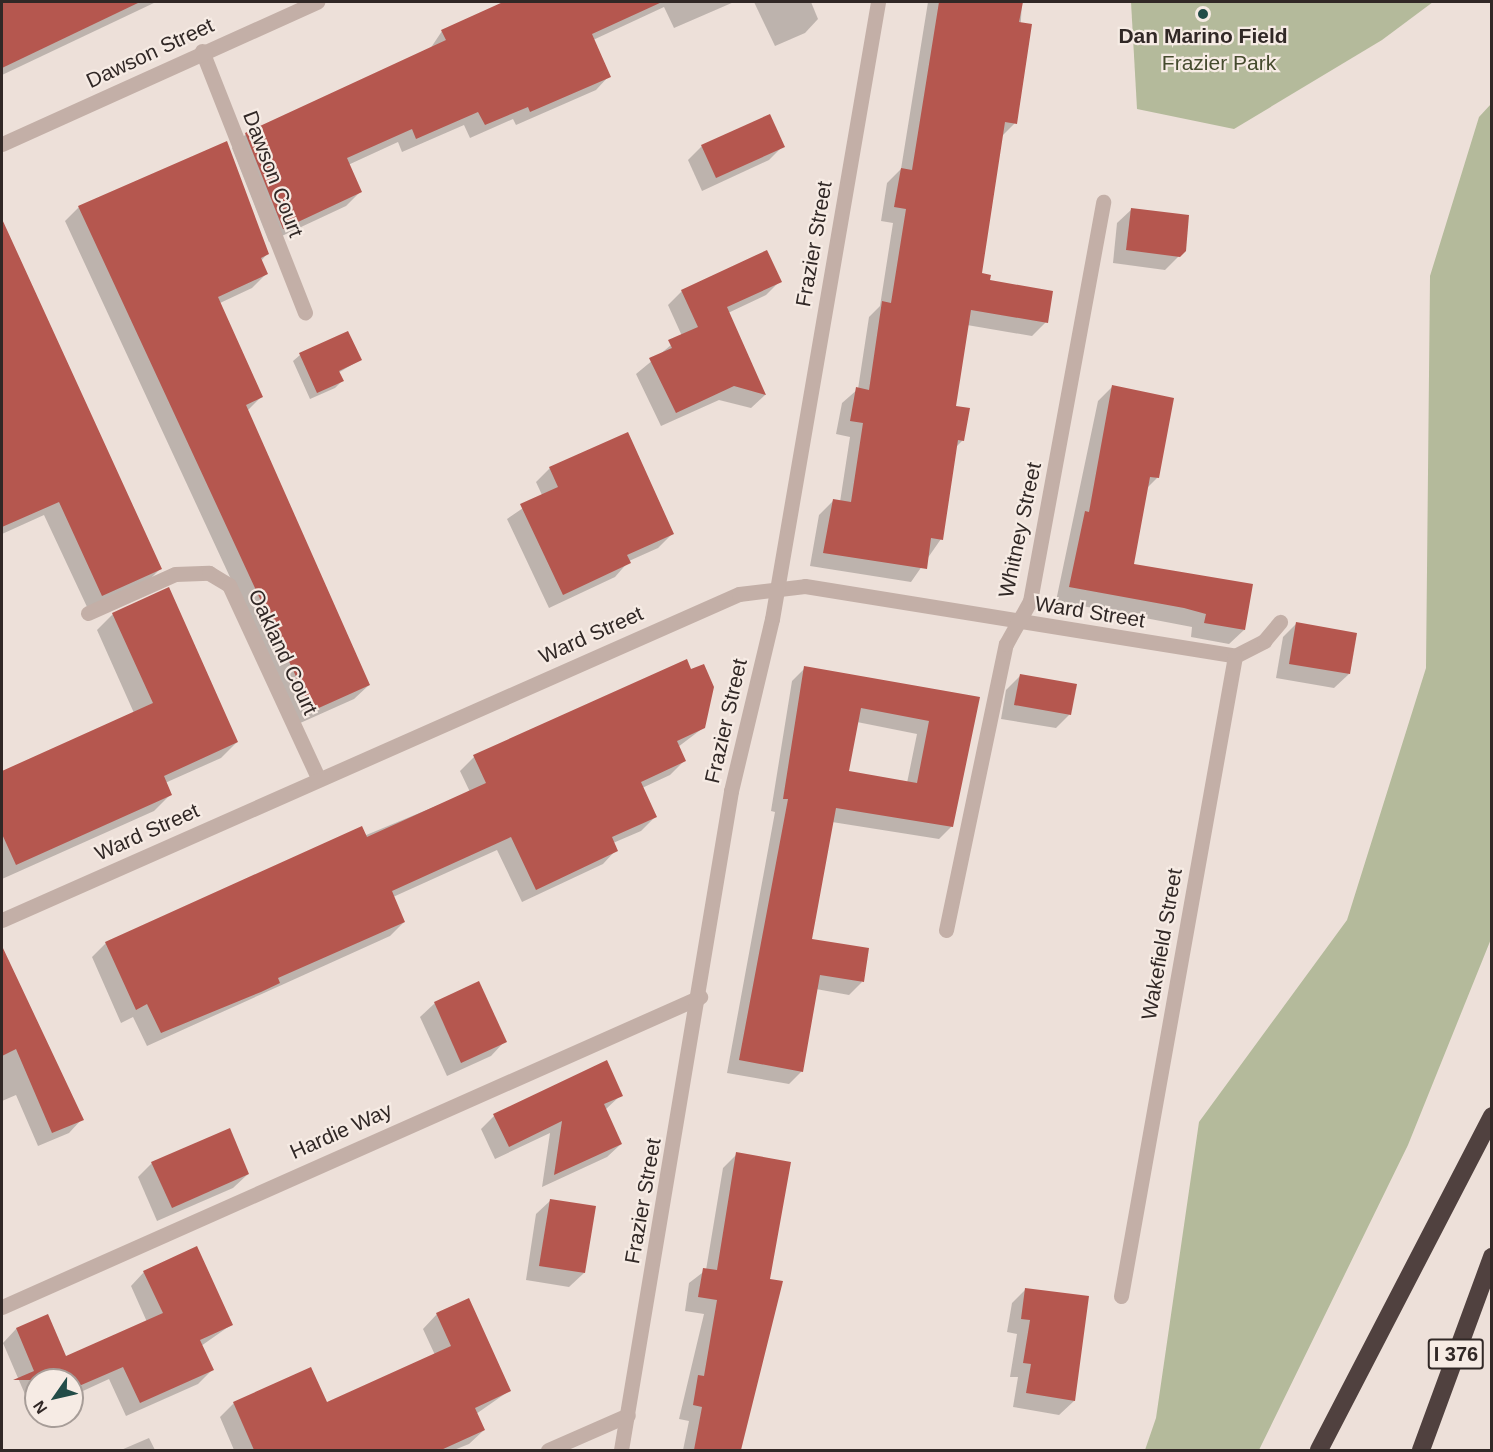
<!DOCTYPE html>
<style>
body{margin:0}
#map{position:relative;width:1493px;height:1452px;overflow:hidden;background:#ede0d9;font-family:Arial,sans-serif}
div>[style]{position:absolute}
[style*='--x']{left:calc(var(--x)*1px);top:calc(var(--y)*1px);width:calc(var(--w)*1px);rotate:calc(var(--a)*1deg)}
.green>*{inset:0;background:#b4ba9b}
.shadow>*{inset:0;background:#0003}
.building>*{inset:0;background:#b5574f}
.service>*{height:15px;margin:-7.5px;padding:0 7.5px;transform-origin:7.5px;border-radius:7.5px;background:#c3afa7}
.minor>*{height:15px;margin:-7.5px;padding:0 7.5px;transform-origin:7.5px;border-radius:7.5px;background:#c3afa7}
.motorway>*{height:18px;margin:-9px;padding:0 9px;transform-origin:9px;border-radius:9px;background:#50413f}
.dots>*{width:16px;height:16px;translate:-50% -50%;box-sizing:border-box;border:3px solid #f6ebe4;border-radius:50%}
span{translate:-50% -50%;white-space:nowrap;text-align:center;line-height:1.15;-webkit-text-stroke:4.5px #f6ebe4;paint-order:stroke}
.shield-label span{padding:2px 4px;background:#f6ebe4;border:2px solid;border-radius:4px;-webkit-text-stroke-width:0}
.shield-label{font-size:20px;color:#312826;font-weight:700}
.poi-label{font-size:21px;color:#312826;font-weight:700}
.street-label{font-size:21px;color:#312826}
.park-label{font-size:21px;color:#454b2e}
.frame{position:absolute;inset:0;border:3px solid #312826;pointer-events:none}
.north{position:absolute;left:24px;top:1368px;width:60px;height:60px;box-sizing:border-box;background:#f6ebe4;border:2px solid #a79d98;border-radius:50%;rotate:236deg;font-size:16px;font-weight:700;line-height:24px;text-align:center;color:#312826}
.north::after{content:'';display:block;margin:auto;width:21px;height:27px;background:#224c48;clip-path:polygon(50% 0,100% 100%,50% 72%,0 100%)}
</style>
<div id="map">
<div class="green">
<i style="clip-path:polygon(1131px 2px,1433px 2px,1382px 40px,1234px 129px,1137px 109px)"></i>
<i style="clip-path:polygon(1491px 104px,1491px 939px,1408px 1145px,1259px 1450px,1145px 1450px,1156px 1418px,1199px 1122px,1347px 920px,1426px 668px,1430px 276px,1479px 117px)"></i>
</div>
<div class="shadow">
<i style="clip-path:polygon(2px 2px,156px 2px,2px 75px)"></i>
<i style="clip-path:polygon(512px 2px,734px 2px,674px 28px,664px 7px,593px 40px,609px 76px,596px 90px,516px 125px,513px 119px,470px 138px,464px 125px,402px 152px,398px 142px,348px 165px,360px 192px,346px 206px,269px 242px,232px 148px,246px 134px,430px 49px,442px 31px)"></i>
<i style="clip-path:polygon(754px 2px,811px 2px,818px 19px,805px 33px,775px 46px)"></i>
<i style="clip-path:polygon(928px 2px,1022px 2px,1015px 123px,1001px 137px,981px 275px,1046px 322px,1032px 336px,967px 325px,954px 407px,963px 440px,955px 448px,941px 539px,911px 582px,810px 566px,819px 515px,833px 501px,840px 502px,850px 437px,836px 434px,842px 403px,858px 389px,869px 317px,880px 306px,893px 223px,881px 221px,887px 183px,901px 169px)"></i>
<i style="clip-path:polygon(702px 146px,783px 146px,769px 160px,702px 191px,688px 160px)"></i>
<i style="clip-path:polygon(79px 207px,267px 254px,261px 261px,266px 274px,252px 288px,220px 303px,261px 397px,247px 411px,369px 685px,354px 699px,298px 724px,65px 221px)"></i>
<i style="clip-path:polygon(1132px 209px,1184px 251px,1165px 270px,1113px 263px,1117px 223px)"></i>
<i style="clip-path:polygon(8px 238px,160px 569px,146px 583px,88px 609px,44px 515px,2px 534px,2px 241px)"></i>
<i style="clip-path:polygon(780px 281px,766px 295px,728px 313px,765px 395px,751px 408px,719px 400px,661px 426px,636px 374px,682px 336px,668px 305px,682px 291px)"></i>
<i style="clip-path:polygon(300px 355px,360px 360px,338px 373px,342px 381px,335px 388px,310px 399px,293px 361px)"></i>
<i style="clip-path:polygon(1112px 387px,1157px 478px,1146px 489px,1132px 565px,1244px 630px,1229px 644px,1191px 637px,1192px 627px,1056px 601px,1098px 401px)"></i>
<i style="clip-path:polygon(550px 468px,672px 534px,658px 548px,629px 561px,615px 577px,549px 608px,507px 519px,542px 495px,536px 482px)"></i>
<i style="clip-path:polygon(113px 614px,237px 742px,221px 758px,165px 783px,170px 795px,154px 811px,2px 879px,2px 772px,134px 713px,97px 630px)"></i>
<i style="clip-path:polygon(1297px 623px,1349px 674px,1334px 688px,1276px 678px,1283px 637px)"></i>
<i style="clip-path:polygon(evenodd,805px 668px,978px 698px,952px 826px,939px 839px,832px 822px,810px 940px,862px 982px,849px 995px,816px 989px,802px 1071px,789px 1084px,727px 1073px,775px 812px,771px 811px,792px 681px,805px 668px,857px 722px,917px 734px,907px 783px,848px 773px,857px 722px)"></i>
<i style="clip-path:polygon(1020px 676px,1070px 714px,1056px 728px,1001px 719px,1006px 690px)"></i>
<i style="clip-path:polygon(703px 728px,678px 747px,684px 761px,670px 775px,642px 788px,655px 817px,641px 831px,613px 843px,616px 850px,603px 864px,522px 902px,497px 850px,393px 897px,404px 922px,390px 936px,147px 1046px,133px 1017px,121px 1023px,92px 957px,106px 943px,470px 792px,460px 771px,474px 757px)"></i>
<i style="clip-path:polygon(18px 984px,82px 1119px,69px 1133px,38px 1146px,16px 1095px,2px 1101px,2px 991px)"></i>
<i style="clip-path:polygon(435px 1003px,505px 1041px,491px 1056px,447px 1076px,420px 1017px)"></i>
<i style="clip-path:polygon(621px 1095px,605px 1110px,621px 1144px,607px 1157px,542px 1187px,550px 1133px,495px 1159px,481px 1129px,494px 1116px)"></i>
<i style="clip-path:polygon(737px 1154px,769px 1281px,781px 1283px,739px 1450px,683px 1450px,689px 1421px,679px 1419px,704px 1314px,685px 1311px,689px 1283px,706px 1270px,723px 1168px)"></i>
<i style="clip-path:polygon(152px 1163px,248px 1174px,233px 1188px,157px 1221px,138px 1177px)"></i>
<i style="clip-path:polygon(551px 1200px,584px 1273px,569px 1287px,526px 1280px,536px 1214px)"></i>
<i style="clip-path:polygon(144px 1272px,231px 1325px,201px 1346px,212px 1370px,198px 1384px,126px 1416px,109px 1379px,72px 1396px,72px 1380px,36px 1380px,33px 1413px,3px 1343px,16px 1329px,47px 1316px,66px 1358px,147px 1322px,131px 1286px)"></i>
<i style="clip-path:polygon(1026px 1289px,1074px 1401px,1059px 1415px,1013px 1407px,1018px 1377px,1010px 1377px,1017px 1334px,1007px 1332px,1012px 1303px)"></i>
<i style="clip-path:polygon(437px 1314px,509px 1391px,476px 1414px,484px 1430px,469px 1444px,454px 1450px,234px 1450px,220px 1417px,234px 1403px,326px 1404px,435px 1355px,423px 1329px)"></i>
<i style="clip-path:polygon(149px 1438px,155px 1450px,121px 1450px)"></i>
</div>
<div class="building">
<i style="clip-path:polygon(2px 2px,140px 2px,2px 68px)"></i>
<i style="clip-path:polygon(503px 2px,662px 2px,592px 34px,611px 77px,530px 112px,528px 107px,485px 125px,478px 112px,416px 139px,412px 129px,347px 158px,362px 192px,283px 229px,245px 133px,446px 40px,441px 30px)"></i>
<i style="clip-path:polygon(939px 2px,1023px 2px,1019px 22px,1032px 24px,1017px 124px,1005px 122px,982px 273px,991px 275px,990px 280px,1053px 291px,1048px 323px,971px 310px,956px 406px,970px 408px,964px 441px,958px 440px,943px 540px,931px 538px,927px 569px,823px 553px,833px 499px,851px 502px,863px 423px,850px 421px,856px 387px,869px 390px,882px 301px,891px 303px,906px 209px,894px 207px,901px 168px,912px 170px)"></i>
<i style="clip-path:polygon(770px 114px,785px 147px,716px 178px,701px 145px)"></i>
<i style="clip-path:polygon(227px 141px,269px 254px,261px 258px,268px 274px,218px 297px,263px 397px,246px 405px,370px 685px,312px 711px,78px 206px)"></i>
<i style="clip-path:polygon(1131px 208px,1189px 215px,1186px 251px,1180px 257px,1126px 250px)"></i>
<i style="clip-path:polygon(2px 219px,162px 569px,102px 596px,59px 502px,2px 527px)"></i>
<i style="clip-path:polygon(767px 250px,782px 282px,727px 307px,766px 395px,734px 386px,676px 413px,649px 358px,672px 348px,668px 340px,698px 327px,681px 290px)"></i>
<i style="clip-path:polygon(348px 331px,362px 360px,339px 371px,344px 381px,317px 393px,299px 353px)"></i>
<i style="clip-path:polygon(1112px 385px,1174px 398px,1159px 478px,1150px 477px,1134px 564px,1253px 584px,1245px 630px,1204px 623px,1206px 614px,1184px 608px,1069px 587px,1085px 511px,1089px 512px)"></i>
<i style="clip-path:polygon(628px 432px,674px 534px,627px 555px,631px 563px,563px 595px,520px 504px,558px 487px,549px 467px)"></i>
<i style="clip-path:polygon(169px 587px,238px 742px,164px 776px,172px 795px,16px 865px,2px 834px,2px 771px,153px 703px,112px 613px)"></i>
<i style="clip-path:polygon(1296px 622px,1357px 633px,1350px 674px,1289px 664px)"></i>
<i style="clip-path:polygon(687px 659px,691px 669px,704px 664px,714px 687px,705px 728px,677px 741px,686px 761px,641px 782px,657px 817px,612px 837px,618px 851px,536px 890px,511px 837px,392px 891px,405px 922px,278px 978px,280px 983px,261px 992px,161px 1033px,147px 1004px,136px 1010px,105px 942px,362px 826px,367px 837px,486px 783px,473px 755px)"></i>
<i style="clip-path:polygon(evenodd,804px 666px,980px 697px,953px 827px,836px 808px,812px 939px,869px 948px,864px 982px,820px 975px,803px 1072px,739px 1060px,788px 799px,783px 799px,804px 666px,861px 708px,929px 721px,917px 783px,849px 771px,861px 708px)"></i>
<i style="clip-path:polygon(1020px 674px,1077px 684px,1071px 715px,1014px 705px)"></i>
<i style="clip-path:polygon(2px 946px,84px 1120px,52px 1133px,16px 1049px,2px 1056px)"></i>
<i style="clip-path:polygon(479px 981px,507px 1042px,461px 1063px,434px 1002px)"></i>
<i style="clip-path:polygon(607px 1060px,623px 1096px,604px 1104px,622px 1144px,554px 1175px,562px 1121px,509px 1147px,493px 1114px)"></i>
<i style="clip-path:polygon(230px 1128px,249px 1174px,172px 1208px,151px 1162px)"></i>
<i style="clip-path:polygon(736px 1152px,791px 1162px,770px 1279px,783px 1281px,741px 1450px,694px 1450px,702px 1407px,693px 1405px,698px 1375px,704px 1376px,717px 1300px,698px 1297px,703px 1268px,717px 1270px)"></i>
<i style="clip-path:polygon(550px 1199px,596px 1206px,585px 1273px,539px 1266px)"></i>
<i style="clip-path:polygon(197px 1246px,233px 1325px,200px 1340px,214px 1370px,140px 1403px,123px 1367px,72px 1389px,72px 1380px,13px 1380px,34px 1371px,16px 1328px,48px 1314px,66px 1356px,163px 1313px,143px 1271px)"></i>
<i style="clip-path:polygon(1025px 1288px,1089px 1296px,1075px 1401px,1026px 1393px,1031px 1364px,1023px 1363px,1030px 1320px,1021px 1319px)"></i>
<i style="clip-path:polygon(469px 1298px,511px 1391px,475px 1408px,485px 1430px,441px 1450px,254px 1450px,233px 1402px,311px 1367px,327px 1402px,451px 1346px,436px 1313px)"></i>
</div>
<div class="service">
<i style="--x:2;--y:1307;--w:764;--a:-23.95"></i>
</div>
<div class="minor">
<i style="--x:202;--y:51;--w:281;--a:68.5"></i>
<i style="--x:2;--y:144;--w:346;--a:-24.3"></i>
<i style="--x:88;--y:613;--w:95;--a:-24.1"></i>
<i style="--x:175;--y:574;--w:34;--a:-2"></i>
<i style="--x:209;--y:573;--w:23;--a:31"></i>
<i style="--x:229;--y:585;--w:213;--a:65.2"></i>
<i style="--x:1235;--y:656;--w:33;--a:-27"></i>
<i style="--x:1264;--y:641;--w:25;--a:-50"></i>
<i style="--x:2;--y:920;--w:806;--a:-23.86"></i>
<i style="--x:739;--y:594;--w:66;--a:-6.9"></i>
<i style="--x:805;--y:586;--w:436;--a:9.2"></i>
<i style="--x:946;--y:930;--w:292;--a:-78.2"></i>
<i style="--x:1006;--y:644;--w:49;--a:-60.8"></i>
<i style="--x:1030;--y:601;--w:406;--a:-79.6"></i>
<i style="--x:1121;--y:1296;--w:650;--a:-79.9"></i>
<i style="--x:548;--y:1450;--w:87;--a:-23.6"></i>
<i style="--x:621;--y:1450;--w:668;--a:-80.52"></i>
<i style="--x:731;--y:791;--w:177;--a:-76.6"></i>
<i style="--x:772;--y:619;--w:626;--a:-80.25"></i>
</div>
<div class="motorway">
<i style="--x:1319;--y:1450;--w:376;--a:-62.6"></i>
<i style="--x:1421;--y:1450;--w:206;--a:-69.8"></i>
</div>
<div class="dots">
<i style="left:1203px;top:14px;background:#224c48"></i>
</div>
<div class="shield-label">
<span style="left:1456px;top:1354px">I 376</span>
</div>
<div class="poi-label">
<span style="left:1203px;top:36px">Dan Marino Field</span>
</div>
<div class="street-label">
<span style="left:150px;top:53px;rotate:-25deg">Dawson Street</span>
<span style="left:273px;top:174px;rotate:69deg">Dawson Court</span>
<span style="left:814px;top:244px;rotate:-80deg">Frazier Street</span>
<span style="left:1020px;top:530px;rotate:-78deg">Whitney Street</span>
<span style="left:1090px;top:612px;rotate:9deg">Ward Street</span>
<span style="left:591px;top:635px;rotate:-24deg">Ward Street</span>
<span style="left:283px;top:652px;rotate:65deg">Oakland Court</span>
<span style="left:726px;top:721px;rotate:-77deg">Frazier Street</span>
<span style="left:147px;top:832px;rotate:-24deg">Ward Street</span>
<span style="left:1162px;top:944px;rotate:-80deg">Wakefield Street</span>
<span style="left:341px;top:1131px;rotate:-24deg">Hardie Way</span>
<span style="left:643px;top:1201px;rotate:-80deg">Frazier Street</span>
</div>
<div class="park-label">
<span style="left:1219px;top:63px">Frazier Park</span>
</div>
<div class="frame"></div>
<div class="north">N</div>
</div>
